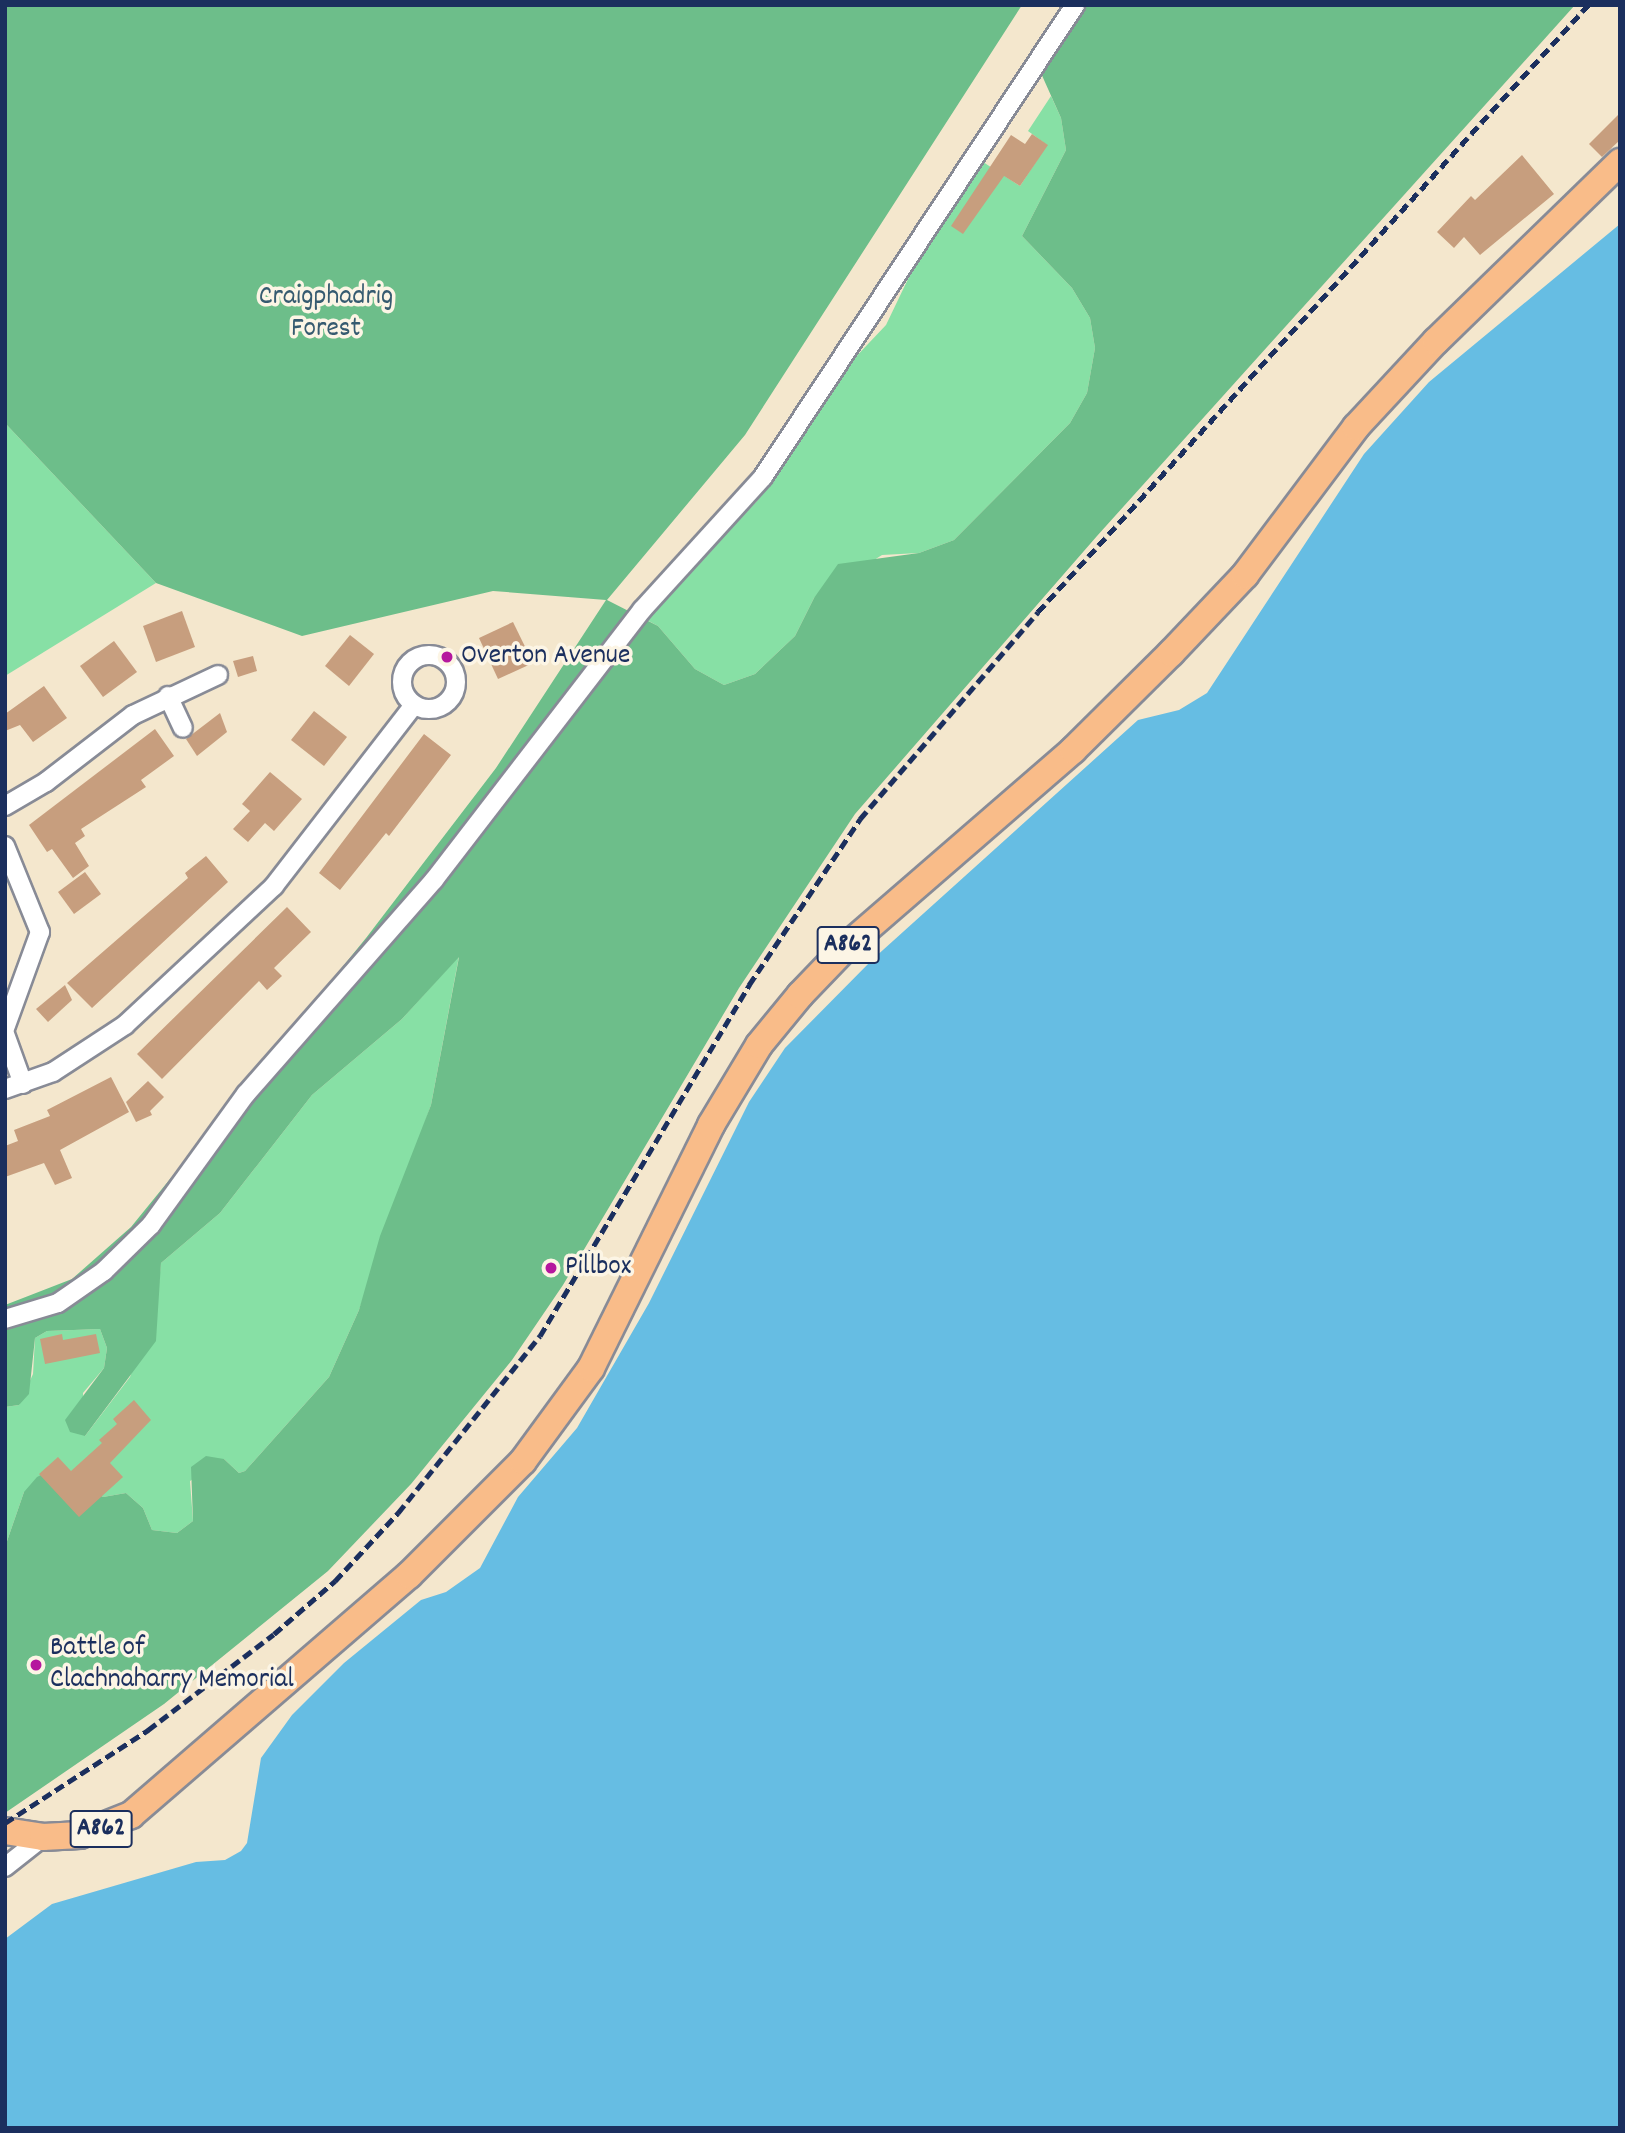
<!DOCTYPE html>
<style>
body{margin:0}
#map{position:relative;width:1625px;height:2133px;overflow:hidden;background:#f4e7cd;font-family:Dekko,sans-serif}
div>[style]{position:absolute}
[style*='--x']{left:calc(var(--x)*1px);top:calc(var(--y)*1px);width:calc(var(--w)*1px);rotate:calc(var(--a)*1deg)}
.green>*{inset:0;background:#87e0a5}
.forest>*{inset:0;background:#6dbe8a}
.water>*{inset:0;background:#66bde3}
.building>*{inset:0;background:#c79e7e}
.roads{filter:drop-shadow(2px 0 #888b96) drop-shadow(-2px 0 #888b96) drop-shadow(0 2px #888b96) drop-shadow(0 -2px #888b96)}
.minor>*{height:18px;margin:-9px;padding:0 9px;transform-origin:9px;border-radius:9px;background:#fff}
.minor>.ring{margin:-9px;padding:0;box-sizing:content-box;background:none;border:18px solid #fff;border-radius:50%}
.primary>*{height:26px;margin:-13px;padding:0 13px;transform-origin:13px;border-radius:13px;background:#f9bc89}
.rail>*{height:5px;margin-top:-2.5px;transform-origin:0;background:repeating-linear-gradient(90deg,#1b2f5e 0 10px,transparent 0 15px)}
.dots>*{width:19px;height:19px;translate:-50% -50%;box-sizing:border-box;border:4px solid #fcf5e5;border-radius:50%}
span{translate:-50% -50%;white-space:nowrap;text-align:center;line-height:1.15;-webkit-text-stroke:7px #fcf5e5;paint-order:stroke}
.shield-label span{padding:2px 5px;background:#fcf5e5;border:2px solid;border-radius:5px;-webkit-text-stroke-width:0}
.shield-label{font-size:26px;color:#1b2f5e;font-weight:700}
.park-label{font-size:28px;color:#365b70}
.poi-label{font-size:28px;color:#1b2f5e}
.left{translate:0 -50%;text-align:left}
.frame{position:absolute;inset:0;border:7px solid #1b2f5e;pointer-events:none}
</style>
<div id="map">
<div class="green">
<i style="clip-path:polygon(1051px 96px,1061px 118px,1066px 150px,1022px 236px,1072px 288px,1090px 318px,1095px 348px,1087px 393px,1070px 423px,954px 540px,919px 553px,882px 555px,814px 598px,795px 636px,755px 674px,724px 685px,695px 669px,658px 626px,645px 619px,757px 501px,783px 467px,850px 363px,886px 325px,920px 254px,980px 160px,1020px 186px,1047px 145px,1028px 131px)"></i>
<i style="clip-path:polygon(5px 423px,156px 583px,5px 676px)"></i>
<i style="clip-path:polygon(459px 956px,431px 1105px,359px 1310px,329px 1377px,245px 1471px,239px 1473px,224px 1459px,190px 1481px,193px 1521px,177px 1533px,152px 1530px,143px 1508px,126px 1493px,103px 1497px,86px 1490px,24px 1492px,5px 1547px,5px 1407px,19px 1405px,33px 1374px,35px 1338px,47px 1331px,100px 1329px,107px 1348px,104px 1368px,83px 1393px,85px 1436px,130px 1377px,157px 1301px,161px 1263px,220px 1213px,312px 1095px,402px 1019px)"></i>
</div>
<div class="forest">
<i style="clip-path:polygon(5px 5px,1022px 5px,745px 435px,607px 600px,658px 626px,695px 669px,724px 685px,755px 674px,795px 636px,814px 598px,838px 564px,919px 553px,954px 540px,1070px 423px,1087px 393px,1095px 348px,1090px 318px,1072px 288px,1022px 236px,1066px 150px,1061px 118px,1040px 71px,1084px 5px,1575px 5px,1097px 536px,855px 814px,739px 988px,563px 1285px,512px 1360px,411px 1484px,328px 1571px,164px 1704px,5px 1813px,5px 1547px,24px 1492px,37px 1477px,53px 1469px,103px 1497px,126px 1493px,143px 1508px,152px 1530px,177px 1533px,193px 1521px,191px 1467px,206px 1456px,224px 1459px,239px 1473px,245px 1471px,329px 1377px,359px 1310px,380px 1236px,431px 1105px,459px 957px,402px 1019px,312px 1095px,220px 1213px,161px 1263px,156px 1341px,85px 1436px,70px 1432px,65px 1420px,104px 1368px,107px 1348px,100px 1329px,47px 1331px,35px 1338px,29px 1394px,19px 1405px,5px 1407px,5px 1305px,72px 1279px,131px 1227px,366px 938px,496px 768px,606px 600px,493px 591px,302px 636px,156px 583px,5px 423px)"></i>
</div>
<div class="water">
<i style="clip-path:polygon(1620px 224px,1620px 2128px,5px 2128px,5px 1939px,52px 1904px,196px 1862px,225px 1860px,241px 1851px,247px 1843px,261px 1758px,292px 1715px,344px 1663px,421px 1600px,446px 1592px,480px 1568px,518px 1497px,577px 1428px,649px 1303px,749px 1102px,785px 1048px,873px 959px,1138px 720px,1179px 710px,1207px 693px,1364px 454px,1429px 382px)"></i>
</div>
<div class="building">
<i style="clip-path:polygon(1620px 113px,1620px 140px,1602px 157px,1589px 144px)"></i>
<i style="clip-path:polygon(1032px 134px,1048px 145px,1020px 186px,1004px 176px,963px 234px,951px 226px,1011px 135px,1025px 144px)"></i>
<i style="clip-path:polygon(1522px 155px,1554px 194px,1480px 255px,1464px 237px,1454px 248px,1437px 232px,1471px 196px,1475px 200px)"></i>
<i style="clip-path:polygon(182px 611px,195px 647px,156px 662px,143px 626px)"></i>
<i style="clip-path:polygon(513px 622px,533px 663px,498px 679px,479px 638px)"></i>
<i style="clip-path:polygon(350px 635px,374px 654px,349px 686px,325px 666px)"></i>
<i style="clip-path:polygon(114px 641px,137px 672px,103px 697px,80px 666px)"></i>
<i style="clip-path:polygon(253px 656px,257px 671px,238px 677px,233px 661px)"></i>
<i style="clip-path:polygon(44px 686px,67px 718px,33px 742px,20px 725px,5px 731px,5px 714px)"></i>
<i style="clip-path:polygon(314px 711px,347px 737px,324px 766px,291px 740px)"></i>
<i style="clip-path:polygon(220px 713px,227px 732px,197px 756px,186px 739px)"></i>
<i style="clip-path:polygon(155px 729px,174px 756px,141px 780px,146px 787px,81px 829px,85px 836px,75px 843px,89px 866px,73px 878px,52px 849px,47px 852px,29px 825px)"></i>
<i style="clip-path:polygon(424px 734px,451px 755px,389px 836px,386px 833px,340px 890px,319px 873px)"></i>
<i style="clip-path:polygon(270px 772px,302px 799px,274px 831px,265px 823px,248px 842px,233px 829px,250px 811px,242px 804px)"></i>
<i style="clip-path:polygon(206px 856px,228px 882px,92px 1008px,67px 983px,188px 878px,185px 873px)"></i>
<i style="clip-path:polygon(85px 872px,101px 894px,74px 914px,58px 892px)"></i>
<i style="clip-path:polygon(287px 907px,311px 932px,274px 968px,282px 976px,267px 990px,259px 981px,162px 1079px,137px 1054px)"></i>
<i style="clip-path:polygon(65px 985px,72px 1000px,48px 1022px,36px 1009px)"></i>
<i style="clip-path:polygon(111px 1077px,129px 1112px,60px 1150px,72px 1178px,55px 1185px,44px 1163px,5px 1177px,5px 1146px,18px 1141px,14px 1130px,50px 1116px,47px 1110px)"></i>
<i style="clip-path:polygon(148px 1081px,164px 1097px,150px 1111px,152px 1115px,136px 1122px,126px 1102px)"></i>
<i style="clip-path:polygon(62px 1334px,63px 1340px,96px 1334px,100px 1353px,45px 1364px,40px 1339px)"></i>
<i style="clip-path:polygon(134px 1400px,151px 1420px,110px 1463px,123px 1477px,79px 1517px,39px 1474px,58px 1457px,71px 1471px,102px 1443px,99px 1440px,117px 1424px,113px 1419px)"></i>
</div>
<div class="roads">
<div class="minor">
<i class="ring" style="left:402px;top:655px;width:36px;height:36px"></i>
<i style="--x:168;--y:696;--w:35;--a:65"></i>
<i style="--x:5;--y:806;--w:48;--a:-30.3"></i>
<i style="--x:46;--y:782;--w:110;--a:-37.6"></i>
<i style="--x:133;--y:715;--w:94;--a:-25.2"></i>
<i style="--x:5;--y:846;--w:93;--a:67.9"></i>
<i style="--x:40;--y:932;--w:102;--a:110"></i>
<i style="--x:5;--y:1034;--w:53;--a:70.2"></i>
<i style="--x:5;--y:1089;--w:51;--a:-19.5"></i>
<i style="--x:53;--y:1072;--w:86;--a:-33.1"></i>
<i style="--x:125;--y:1025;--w:204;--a:-43"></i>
<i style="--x:274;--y:886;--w:229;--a:-52.3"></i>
<i style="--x:5;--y:1319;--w:55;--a:-16.8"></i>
<i style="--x:58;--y:1303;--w:56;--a:-34.8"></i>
<i style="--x:104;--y:1271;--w:66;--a:-44.4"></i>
<i style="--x:151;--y:1225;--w:162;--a:-54.1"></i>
<i style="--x:246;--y:1094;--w:285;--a:-48.7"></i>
<i style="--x:434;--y:880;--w:341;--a:-52.4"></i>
<i style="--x:642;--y:610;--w:180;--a:-47.7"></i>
<i style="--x:763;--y:477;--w:566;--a:-56.53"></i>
<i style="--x:5;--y:1867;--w:48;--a:-38.3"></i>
</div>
<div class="primary">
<i style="--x:5;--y:1831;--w:38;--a:9"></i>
<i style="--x:43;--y:1837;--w:37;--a:-3"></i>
<i style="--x:80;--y:1835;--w:55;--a:-21.4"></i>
<i style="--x:131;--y:1815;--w:367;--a:-40.8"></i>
<i style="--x:409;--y:1575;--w:161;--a:-45"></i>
<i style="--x:523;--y:1461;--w:115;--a:-53.8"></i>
<i style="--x:591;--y:1368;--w:271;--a:-63.7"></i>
<i style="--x:711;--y:1125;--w:93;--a:-59"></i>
<i style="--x:759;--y:1045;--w:65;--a:-50.6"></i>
<i style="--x:800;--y:995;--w:68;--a:-46.2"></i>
<i style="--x:847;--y:946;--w:299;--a:-40.9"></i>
<i style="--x:1073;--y:750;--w:138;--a:-44.7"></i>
<i style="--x:1171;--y:653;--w:108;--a:-46.5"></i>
<i style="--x:1245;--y:575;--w:185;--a:-53.1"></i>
<i style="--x:1356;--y:427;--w:117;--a:-47.1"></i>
<i style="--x:1436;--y:341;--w:257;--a:-44.2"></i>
</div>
</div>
<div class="rail">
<i style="--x:5;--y:1823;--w:171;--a:-33"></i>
<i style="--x:148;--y:1730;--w:158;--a:-37.3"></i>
<i style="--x:274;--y:1634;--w:81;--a:-41"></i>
<i style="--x:335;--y:1581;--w:93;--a:-47.2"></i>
<i style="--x:398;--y:1513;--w:227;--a:-51.3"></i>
<i style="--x:540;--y:1336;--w:409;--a:-59.2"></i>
<i style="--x:749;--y:985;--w:200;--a:-56.2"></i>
<i style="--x:860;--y:819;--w:273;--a:-49.3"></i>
<i style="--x:1038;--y:612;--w:819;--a:-47.82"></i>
</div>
<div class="dots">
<i style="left:447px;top:657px;background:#b5179e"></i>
<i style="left:551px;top:1268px;background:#b5179e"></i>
<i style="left:36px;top:1665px;background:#b5179e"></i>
</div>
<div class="shield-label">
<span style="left:848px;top:945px">A862</span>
<span style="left:101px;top:1829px">A862</span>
</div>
<div class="park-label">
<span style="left:326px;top:314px">Craigphadrig<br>Forest</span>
</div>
<div class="poi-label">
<span class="left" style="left:461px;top:657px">Overton Avenue</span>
<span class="left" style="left:565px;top:1268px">Pillbox</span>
<span class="left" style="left:50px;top:1665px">Battle of<br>Clachnaharry Memorial</span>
</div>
<div class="frame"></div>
</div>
